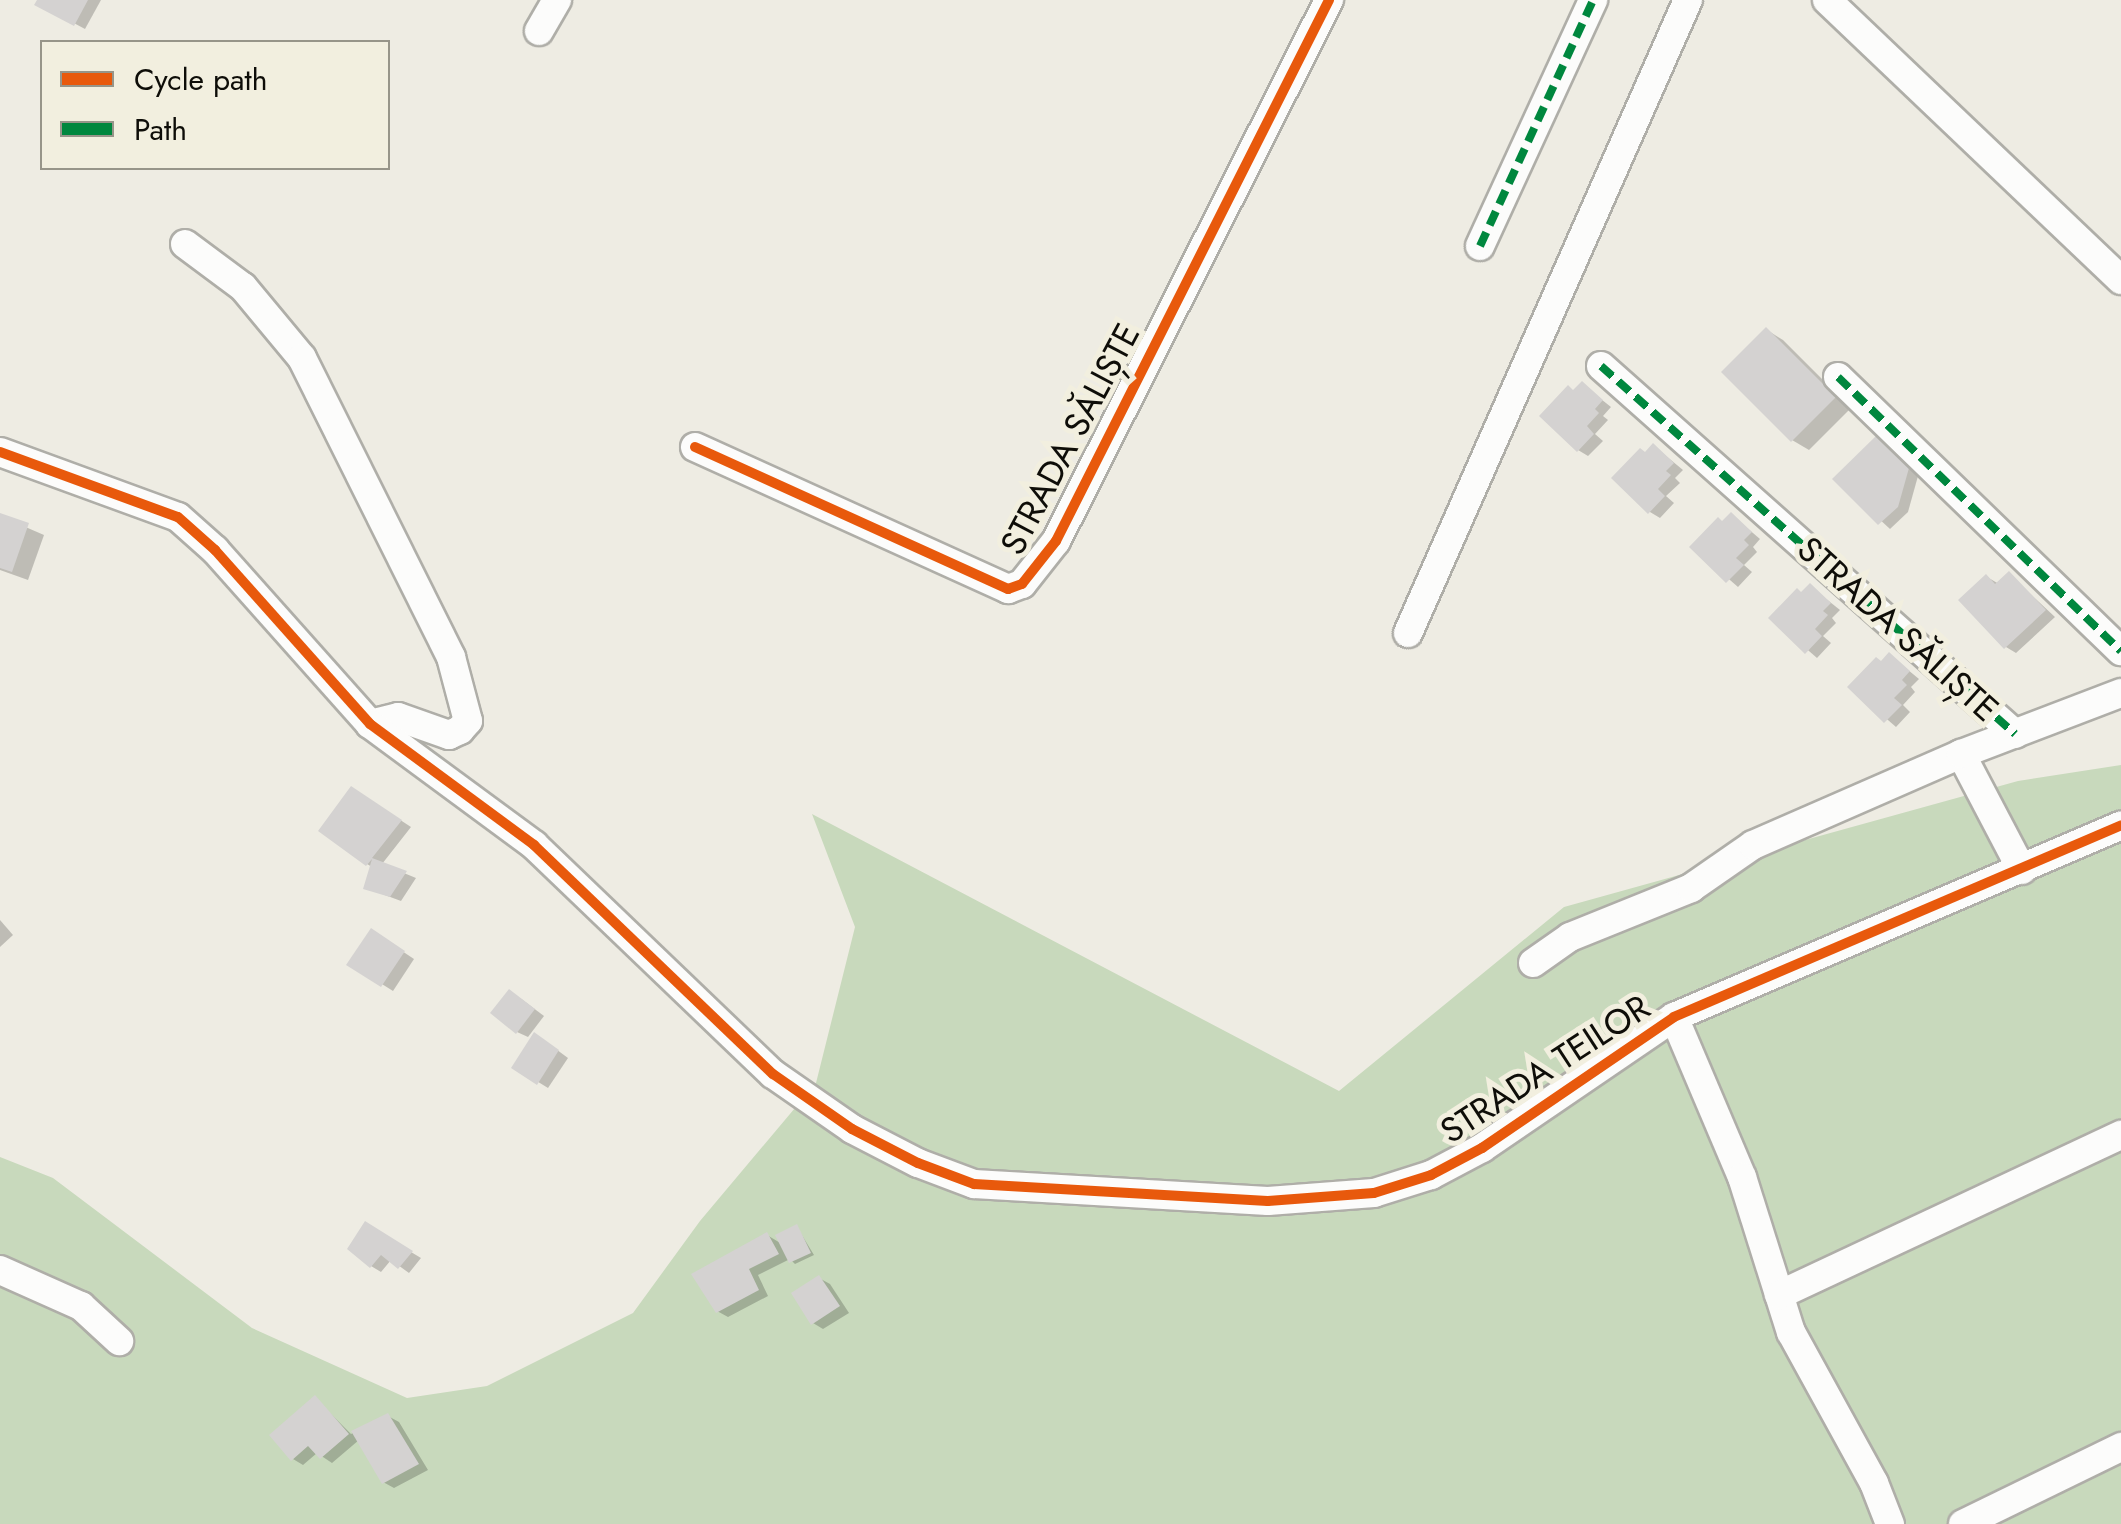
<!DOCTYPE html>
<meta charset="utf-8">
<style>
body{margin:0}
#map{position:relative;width:2121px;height:1524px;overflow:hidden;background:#eeece3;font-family:Jost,sans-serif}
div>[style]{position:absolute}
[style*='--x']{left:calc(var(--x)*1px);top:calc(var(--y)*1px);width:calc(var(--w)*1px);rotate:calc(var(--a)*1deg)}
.green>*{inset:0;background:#c8d9bc}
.shadow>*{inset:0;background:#0003}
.building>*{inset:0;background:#d4d2d1}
.roads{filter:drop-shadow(2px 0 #afaea8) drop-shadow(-2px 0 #afaea8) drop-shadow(0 2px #afaea8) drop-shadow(0 -2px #afaea8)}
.minor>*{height:28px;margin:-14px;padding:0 14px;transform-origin:14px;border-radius:14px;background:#fcfcfb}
.quiet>*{height:8px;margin-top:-4px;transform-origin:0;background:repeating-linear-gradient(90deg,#00873e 0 15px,transparent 0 23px)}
.cycleway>*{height:10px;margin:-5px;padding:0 5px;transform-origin:5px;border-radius:5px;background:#e8590c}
span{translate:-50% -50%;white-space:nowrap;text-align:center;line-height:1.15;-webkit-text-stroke:10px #f2efdf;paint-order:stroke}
.street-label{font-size:35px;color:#0e0d08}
.legend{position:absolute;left:40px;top:40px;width:350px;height:130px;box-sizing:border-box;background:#f2efdf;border:2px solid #979589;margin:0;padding:12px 18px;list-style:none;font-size:30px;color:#0e0d08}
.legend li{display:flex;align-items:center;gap:20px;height:50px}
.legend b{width:50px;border:2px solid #979589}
</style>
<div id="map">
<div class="green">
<i style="clip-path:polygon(2121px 765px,2121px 1524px,0 1524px,0 1157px,53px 1178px,252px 1328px,407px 1398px,487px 1386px,633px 1313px,700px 1221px,816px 1083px,855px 927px,812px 814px,1339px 1091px,1564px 907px,2018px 781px)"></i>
</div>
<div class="shadow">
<i style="clip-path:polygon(40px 0,101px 0,85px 29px,38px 4px)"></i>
<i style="clip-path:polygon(1767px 330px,1783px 340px,1851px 408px,1809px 450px,1792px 440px)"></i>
<i style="clip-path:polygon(1582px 384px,1611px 407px,1603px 416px,1608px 420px,1595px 434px,1603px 441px,1588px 456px,1578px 450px,1575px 392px)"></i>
<i style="clip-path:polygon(1877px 438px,1918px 476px,1908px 512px,1890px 529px,1836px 479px)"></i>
<i style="clip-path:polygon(1654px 446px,1683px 470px,1675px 478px,1680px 483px,1666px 496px,1674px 503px,1660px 518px,1650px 512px,1646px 454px)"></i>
<i style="clip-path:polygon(1732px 515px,1760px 539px,1753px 547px,1757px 552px,1744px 565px,1752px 572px,1738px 587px,1692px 547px)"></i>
<i style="clip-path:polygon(0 516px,44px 535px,28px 580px,0 570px)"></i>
<i style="clip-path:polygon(2009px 574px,2055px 617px,2016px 653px,2006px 647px,1987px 577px,1999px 584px)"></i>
<i style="clip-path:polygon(1810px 586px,1840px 610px,1832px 618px,1836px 623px,1823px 636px,1831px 643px,1817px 658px,1771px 618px)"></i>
<i style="clip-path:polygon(1890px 655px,1919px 679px,1911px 687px,1915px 692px,1903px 705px,1910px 712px,1896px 727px,1850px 687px)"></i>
<i style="clip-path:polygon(362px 795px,411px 827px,382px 864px,416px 878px,401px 901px,366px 888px,372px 867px,367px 864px)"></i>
<i style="clip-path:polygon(0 920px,13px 935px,0 947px)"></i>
<i style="clip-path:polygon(381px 937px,414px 959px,393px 991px,350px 964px)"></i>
<i style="clip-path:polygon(520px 998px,544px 1016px,528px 1037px,517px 1032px)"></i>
<i style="clip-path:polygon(545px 1041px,568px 1058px,548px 1088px,514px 1067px)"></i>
<i style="clip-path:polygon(366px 1225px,421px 1258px,409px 1273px,391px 1260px,381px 1272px,371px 1266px)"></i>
<i style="clip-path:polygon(797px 1227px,814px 1255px,795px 1264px,790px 1259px,758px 1275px,768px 1296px,728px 1317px,717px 1311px,767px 1235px,782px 1244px)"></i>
<i style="clip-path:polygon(819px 1278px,830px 1284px,849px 1313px,823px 1329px,813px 1323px)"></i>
<i style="clip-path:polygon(315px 1398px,351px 1434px,388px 1416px,399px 1422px,428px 1470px,394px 1488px,383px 1482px,359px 1440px,332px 1463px,317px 1453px,303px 1465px,293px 1459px)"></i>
</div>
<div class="building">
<i style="clip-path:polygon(37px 0,88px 0,74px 26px,34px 5px)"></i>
<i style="clip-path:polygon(1766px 327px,1836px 397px,1791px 442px,1721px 372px)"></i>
<i style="clip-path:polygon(1582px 381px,1603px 400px,1595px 409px,1599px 413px,1587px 426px,1594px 434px,1577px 452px,1539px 416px,1568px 385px,1573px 390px)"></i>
<i style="clip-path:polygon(1877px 435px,1909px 468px,1898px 507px,1878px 525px,1832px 479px)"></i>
<i style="clip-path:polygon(1653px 443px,1674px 463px,1666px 471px,1671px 475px,1658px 489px,1665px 496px,1648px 514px,1611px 478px,1640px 448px,1645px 452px)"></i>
<i style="clip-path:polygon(1731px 512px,1752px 532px,1744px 540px,1749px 545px,1736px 558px,1744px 565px,1726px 583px,1689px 547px,1718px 517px,1722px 521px)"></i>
<i style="clip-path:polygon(0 513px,29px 523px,12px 572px,0 568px)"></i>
<i style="clip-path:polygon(2009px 571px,2046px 610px,2004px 649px,1958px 600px,1986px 574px,1995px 584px)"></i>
<i style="clip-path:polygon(1810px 583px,1831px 603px,1823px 611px,1828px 615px,1815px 629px,1822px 636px,1805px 654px,1768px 618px,1797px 588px,1801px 592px)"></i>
<i style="clip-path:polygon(1889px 652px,1910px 671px,1902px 680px,1907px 685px,1894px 698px,1902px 705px,1884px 723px,1847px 687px,1876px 657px,1881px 661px)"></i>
<i style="clip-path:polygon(351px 786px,402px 820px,372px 858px,407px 871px,390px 897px,363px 889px,372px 859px,366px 866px,318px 831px)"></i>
<i style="clip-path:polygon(371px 928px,405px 951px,381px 987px,346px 965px)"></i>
<i style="clip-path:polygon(509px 989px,535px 1009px,516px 1034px,490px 1013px)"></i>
<i style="clip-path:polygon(534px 1032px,559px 1050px,537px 1085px,511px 1068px)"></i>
<i style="clip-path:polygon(365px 1221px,413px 1251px,398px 1269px,381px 1255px,370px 1268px,347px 1249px)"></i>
<i style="clip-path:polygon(797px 1224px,811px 1253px,789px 1263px,775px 1235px)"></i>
<i style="clip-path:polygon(767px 1232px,779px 1254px,749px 1269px,759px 1290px,716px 1313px,691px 1274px)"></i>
<i style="clip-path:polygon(819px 1275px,840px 1306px,811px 1325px,791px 1293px)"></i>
<i style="clip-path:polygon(315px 1395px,349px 1434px,320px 1459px,308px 1446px,291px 1461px,269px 1435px)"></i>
<i style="clip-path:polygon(388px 1413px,419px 1464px,382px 1484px,351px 1431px)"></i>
</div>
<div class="roads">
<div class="minor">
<i style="--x:1827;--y:0;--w:406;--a:43.6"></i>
<i style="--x:539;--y:31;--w:36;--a:-60"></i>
<i style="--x:185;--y:244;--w:72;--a:36.6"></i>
<i style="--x:243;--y:287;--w:92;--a:50.3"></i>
<i style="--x:302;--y:358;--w:334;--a:63.5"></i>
<i style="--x:451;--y:657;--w:66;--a:75.1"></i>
<i style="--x:468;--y:721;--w:12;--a:132"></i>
<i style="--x:460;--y:730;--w:12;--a:156"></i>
<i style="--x:449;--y:735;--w:54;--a:-160.6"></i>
<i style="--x:398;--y:717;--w:29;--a:166"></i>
<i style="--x:1480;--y:246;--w:271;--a:-65.3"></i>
<i style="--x:1601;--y:366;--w:554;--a:41.63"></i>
<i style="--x:1838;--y:377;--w:394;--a:44.1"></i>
<i style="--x:695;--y:447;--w:344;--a:24.4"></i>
<i style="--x:1008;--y:589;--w:15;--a:-20"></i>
<i style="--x:1022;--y:584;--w:55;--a:-51.7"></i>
<i style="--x:1056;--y:541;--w:606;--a:-63.22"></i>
<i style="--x:0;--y:452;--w:189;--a:20.1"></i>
<i style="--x:178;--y:517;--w:50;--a:41.7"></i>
<i style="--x:215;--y:550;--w:233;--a:48.3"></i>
<i style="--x:370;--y:724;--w:204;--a:36.4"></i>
<i style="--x:534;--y:845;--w:331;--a:43.8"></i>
<i style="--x:773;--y:1074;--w:96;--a:34.8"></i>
<i style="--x:852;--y:1129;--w:74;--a:27.3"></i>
<i style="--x:918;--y:1163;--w:60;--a:20.6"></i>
<i style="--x:974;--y:1184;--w:294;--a:3.3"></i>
<i style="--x:1268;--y:1201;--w:106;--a:-4.3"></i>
<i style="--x:1374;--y:1193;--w:60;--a:-17.5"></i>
<i style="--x:1431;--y:1175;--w:58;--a:-27.9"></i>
<i style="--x:1482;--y:1148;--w:232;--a:-34.3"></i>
<i style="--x:1674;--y:1017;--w:486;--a:-23.2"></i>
<i style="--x:1408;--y:633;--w:692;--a:-66.14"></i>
<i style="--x:1961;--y:754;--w:131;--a:62.3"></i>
<i style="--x:1533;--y:963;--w:45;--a:-35.1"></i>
<i style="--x:1570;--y:937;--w:131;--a:-22"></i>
<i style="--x:1691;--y:888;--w:75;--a:-34.7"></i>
<i style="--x:1753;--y:845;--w:227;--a:-23.6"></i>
<i style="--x:1961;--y:754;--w:171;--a:-20.9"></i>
<i style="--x:1674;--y:1017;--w:174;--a:67"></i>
<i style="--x:1742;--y:1177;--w:163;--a:72.5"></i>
<i style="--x:1791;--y:1332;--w:172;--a:61.2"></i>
<i style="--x:1874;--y:1483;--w:44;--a:68.7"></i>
<i style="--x:0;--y:1270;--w:89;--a:24"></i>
<i style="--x:81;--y:1306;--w:52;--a:42.6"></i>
<i style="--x:1779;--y:1295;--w:378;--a:-25.1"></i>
<i style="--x:1963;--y:1524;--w:176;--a:-26"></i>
</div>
</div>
<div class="quiet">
<i style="--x:1480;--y:246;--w:271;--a:-65.3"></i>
<i style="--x:1601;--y:366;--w:554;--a:41.63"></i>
<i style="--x:1838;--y:377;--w:394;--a:44.1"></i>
</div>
<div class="cycleway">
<i style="--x:695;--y:447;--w:344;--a:24.4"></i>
<i style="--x:1008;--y:589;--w:15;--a:-20"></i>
<i style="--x:1022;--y:584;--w:55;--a:-51.7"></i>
<i style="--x:1056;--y:541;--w:606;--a:-63.22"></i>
<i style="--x:0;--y:452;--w:189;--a:20.1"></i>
<i style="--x:178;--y:517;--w:50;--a:41.7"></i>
<i style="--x:215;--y:550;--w:233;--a:48.3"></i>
<i style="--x:370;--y:724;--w:204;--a:36.4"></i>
<i style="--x:534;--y:845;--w:331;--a:43.8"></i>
<i style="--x:773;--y:1074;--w:96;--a:34.8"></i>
<i style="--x:852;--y:1129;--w:74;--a:27.3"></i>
<i style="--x:918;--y:1163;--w:60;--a:20.6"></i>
<i style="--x:974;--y:1184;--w:294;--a:3.3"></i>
<i style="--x:1268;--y:1201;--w:106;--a:-4.3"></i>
<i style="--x:1374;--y:1193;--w:60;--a:-17.5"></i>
<i style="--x:1431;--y:1175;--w:58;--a:-27.9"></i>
<i style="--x:1482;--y:1148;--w:232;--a:-34.3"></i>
<i style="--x:1674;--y:1017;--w:486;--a:-23.2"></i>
</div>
<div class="street-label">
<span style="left:1070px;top:439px;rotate:-62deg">STRADA SĂLIȘTE</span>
<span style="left:1898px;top:629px;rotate:42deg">STRADA SĂLIȘTE</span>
<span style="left:1545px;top:1069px;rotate:-33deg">STRADA TEILOR</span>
</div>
<ul class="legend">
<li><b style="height:12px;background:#e8590c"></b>Cycle path</li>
<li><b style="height:12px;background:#00873e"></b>Path</li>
</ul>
</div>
